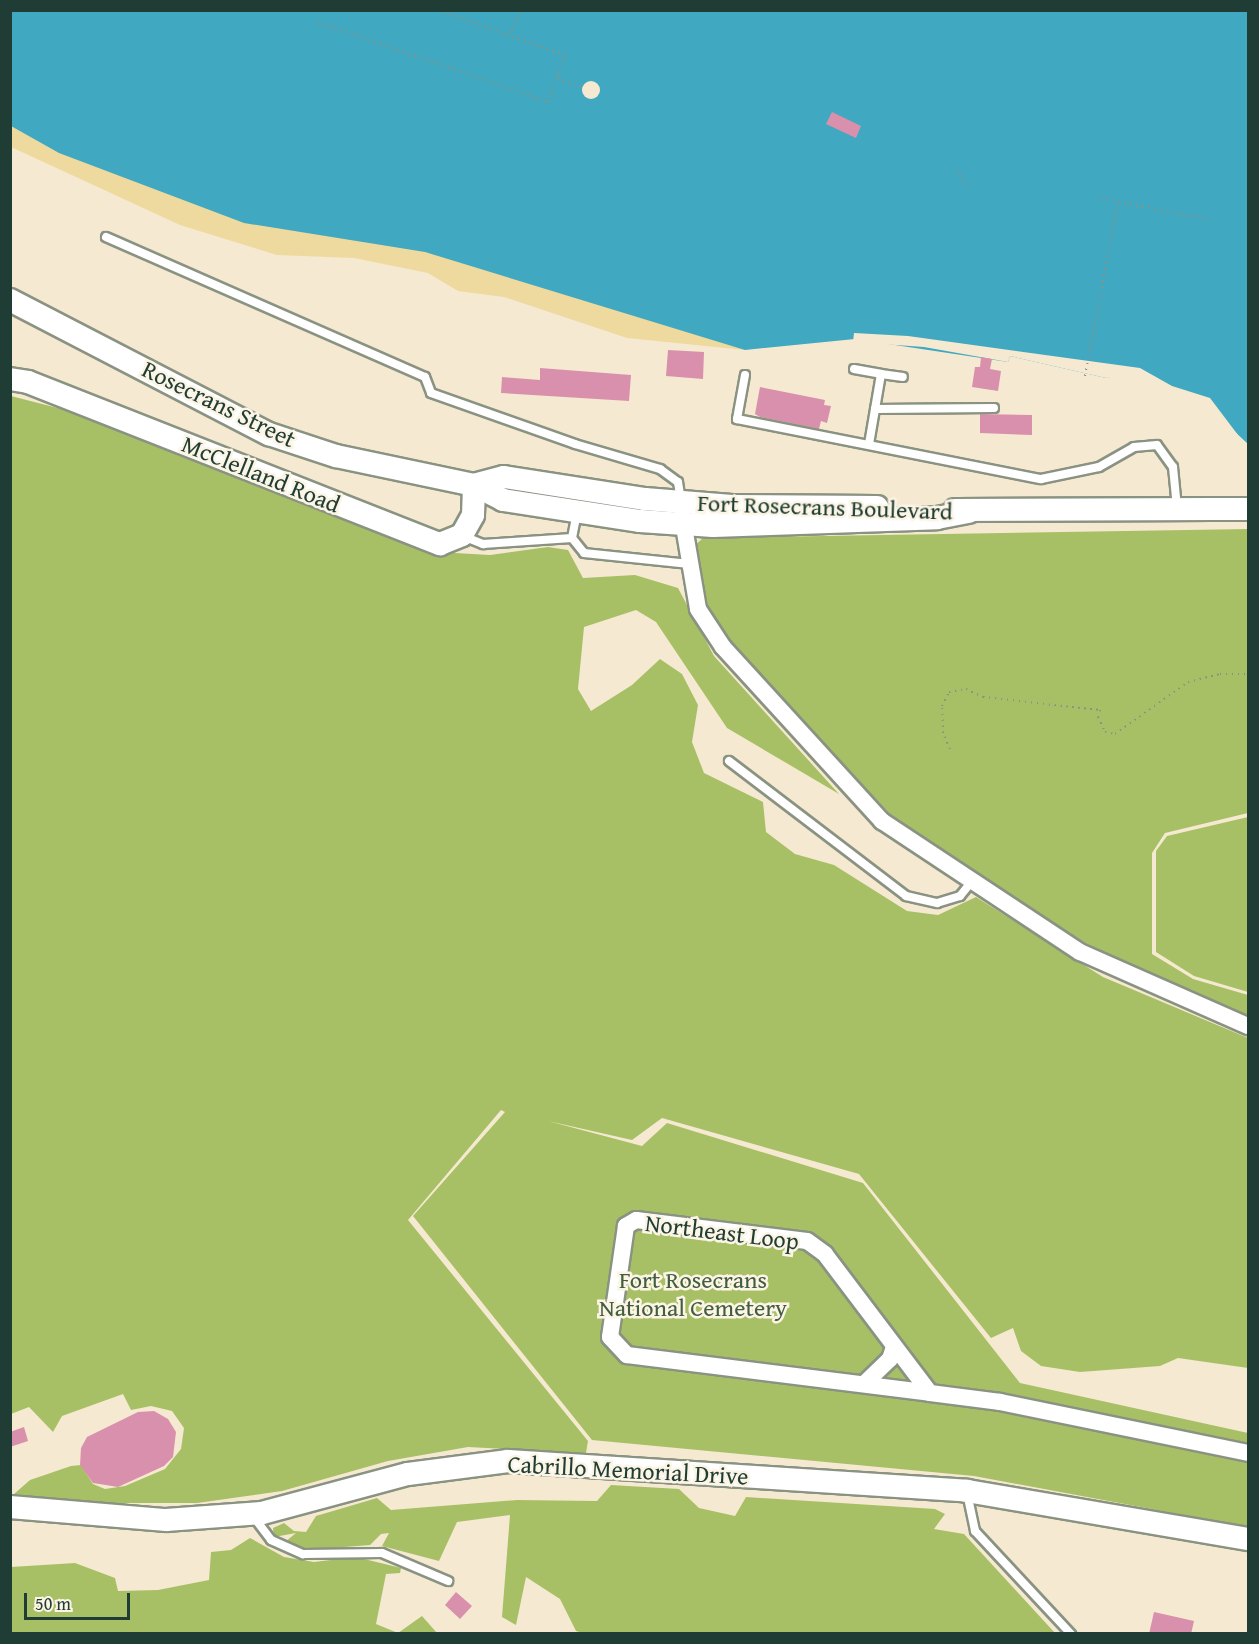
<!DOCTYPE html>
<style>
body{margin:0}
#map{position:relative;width:1259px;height:1644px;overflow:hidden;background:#f6e9d1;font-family:"Gentium Book Plus",serif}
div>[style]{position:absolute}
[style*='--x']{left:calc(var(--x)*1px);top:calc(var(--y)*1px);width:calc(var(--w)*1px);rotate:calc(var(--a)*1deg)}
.green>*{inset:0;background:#a8c065}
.sand>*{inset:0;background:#eeda9e}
.water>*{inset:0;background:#40a8c0}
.pier>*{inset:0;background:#f6e9d1}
.round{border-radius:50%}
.building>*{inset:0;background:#d990ac}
.path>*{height:2px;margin-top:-1px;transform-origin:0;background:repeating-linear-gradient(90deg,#8a9382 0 1.5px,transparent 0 6px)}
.roads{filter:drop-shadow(2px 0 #8a9382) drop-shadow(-2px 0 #8a9382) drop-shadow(0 2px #8a9382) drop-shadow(0 -2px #8a9382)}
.lane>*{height:8px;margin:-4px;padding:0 4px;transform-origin:4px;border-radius:4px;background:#fff}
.street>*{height:16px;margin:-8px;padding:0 8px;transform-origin:8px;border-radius:8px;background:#fff}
.secondary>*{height:22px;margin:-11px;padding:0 11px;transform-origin:11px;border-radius:11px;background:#fff}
span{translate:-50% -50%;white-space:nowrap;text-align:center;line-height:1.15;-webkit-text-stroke:5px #fcf5e5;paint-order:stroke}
.street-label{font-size:24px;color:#1f3d34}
.park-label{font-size:24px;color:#415e40}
.frame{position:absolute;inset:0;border:12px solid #1f3d34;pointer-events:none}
.scale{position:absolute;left:24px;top:1593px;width:106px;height:27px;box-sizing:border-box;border:3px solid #1f3d34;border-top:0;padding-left:8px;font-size:18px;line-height:21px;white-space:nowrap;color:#1f3d34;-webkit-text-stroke:4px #fcf5e5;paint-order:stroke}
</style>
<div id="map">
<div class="green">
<i style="clip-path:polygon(11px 396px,77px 413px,367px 529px,438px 552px,490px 555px,548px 547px,568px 550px,583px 578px,635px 575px,678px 588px,714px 656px,839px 794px,727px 728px,656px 622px,636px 610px,584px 627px,578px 689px,591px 711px,632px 685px,660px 659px,682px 674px,698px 705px,692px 742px,704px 773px,763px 802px,766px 832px,795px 854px,834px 865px,907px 911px,938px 915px,976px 897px,1103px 977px,1248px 1038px,1248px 1368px,1178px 1358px,1160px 1366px,1080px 1372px,1041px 1366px,1021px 1351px,1013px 1328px,991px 1338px,859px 1174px,662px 1118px,632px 1140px,548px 1121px,642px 1146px,667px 1123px,863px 1183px,1020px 1383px,1248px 1433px,1248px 1527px,974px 1476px,592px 1440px,413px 1216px,505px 1112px,501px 1110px,408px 1220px,588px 1441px,586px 1453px,468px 1447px,388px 1461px,282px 1491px,197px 1503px,87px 1503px,14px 1494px,30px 1480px,71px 1466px,81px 1465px,93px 1484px,105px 1489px,125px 1486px,165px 1469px,181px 1449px,184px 1428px,172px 1411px,151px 1406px,131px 1410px,123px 1394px,62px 1416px,53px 1432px,29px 1407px,11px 1414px)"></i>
<i style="clip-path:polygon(1248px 529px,1248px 813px,1165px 833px,1152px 853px,1152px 954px,1193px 979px,1248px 995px,1248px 1017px,1130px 967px,1075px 937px,891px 815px,742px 658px,716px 623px,705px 598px,695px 545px,703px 538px)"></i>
<i style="clip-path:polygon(1248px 817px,1248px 992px,1194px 976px,1156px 952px,1156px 851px,1167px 836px)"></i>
<i style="clip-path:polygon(611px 1485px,679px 1489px,699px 1508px,735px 1516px,746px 1497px,935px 1509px,945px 1514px,934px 1529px,964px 1534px,1055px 1633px,583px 1633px,576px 1631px,560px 1599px,526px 1577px,516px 1625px,502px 1617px,510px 1515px,457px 1522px,439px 1561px,382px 1546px,389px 1533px,381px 1534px,370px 1545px,306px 1550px,285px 1542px,296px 1533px,274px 1537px,273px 1528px,284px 1523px,294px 1531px,306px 1532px,316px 1516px,377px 1498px,391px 1510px,517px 1500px,597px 1501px)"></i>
<i style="clip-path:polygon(250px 1538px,284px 1557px,314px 1562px,356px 1557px,401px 1568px,400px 1573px,386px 1574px,376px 1624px,398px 1633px,422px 1616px,437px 1633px,11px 1634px,11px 1567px,75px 1563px,115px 1578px,118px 1591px,158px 1590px,209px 1580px,211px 1552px,231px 1550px)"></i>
</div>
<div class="sand">
<i style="clip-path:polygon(10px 57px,736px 325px,745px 350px,627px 338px,504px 297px,458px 291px,428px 273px,354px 258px,277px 255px,180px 225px,11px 147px)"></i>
</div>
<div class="water">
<i style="clip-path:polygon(11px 11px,1248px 11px,1248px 444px,1205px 404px,1129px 373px,1106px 378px,1010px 356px,1008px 362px,855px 339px,745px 350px,425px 252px,244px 223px,59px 153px,11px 126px)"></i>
</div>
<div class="pier">
<i class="round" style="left:582px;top:81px;width:18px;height:18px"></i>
<i style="clip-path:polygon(854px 333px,908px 336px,1140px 368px,1172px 386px,1210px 398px,1238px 435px,1235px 439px,1203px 406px,1128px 376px,1106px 378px,1010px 356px,1008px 362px,924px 347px,853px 342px)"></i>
</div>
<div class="building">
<i style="clip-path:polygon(832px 112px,861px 126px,856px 138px,826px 124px)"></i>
<i style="clip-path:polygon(668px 350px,704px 352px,703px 379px,666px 376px)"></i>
<i style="clip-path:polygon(981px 357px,992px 359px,990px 369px,1001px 371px,998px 391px,972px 387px,975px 367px,980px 367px)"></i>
<i style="clip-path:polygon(540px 368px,631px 375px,629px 401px,501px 393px,502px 377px,540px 380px)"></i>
<i style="clip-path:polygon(760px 387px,825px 400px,824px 405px,831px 406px,827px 423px,821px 421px,819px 429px,760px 417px,755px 414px)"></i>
<i style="clip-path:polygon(980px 414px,1032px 415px,1032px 435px,980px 433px)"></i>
<i style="clip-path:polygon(154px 1411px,168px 1419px,176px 1432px,173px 1457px,164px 1466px,118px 1487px,93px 1483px,80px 1465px,81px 1448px,87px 1437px,138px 1412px)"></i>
<i style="clip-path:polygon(24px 1427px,28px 1441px,10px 1447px,10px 1432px)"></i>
<i style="clip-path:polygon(456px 1592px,472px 1606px,460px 1619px,445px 1605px)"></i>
<i style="clip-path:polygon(1154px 1612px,1194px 1621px,1191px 1634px,1149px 1634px)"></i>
</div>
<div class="path">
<i style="--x:318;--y:22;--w:244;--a:19.2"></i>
<i style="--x:548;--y:102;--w:50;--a:-70.1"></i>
<i style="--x:565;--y:55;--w:135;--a:-160.5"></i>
<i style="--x:509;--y:36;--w:29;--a:-65"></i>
<i style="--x:557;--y:78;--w:29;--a:20"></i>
<i style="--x:957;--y:170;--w:21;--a:59"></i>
<i style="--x:1101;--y:198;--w:110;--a:11.5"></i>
<i style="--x:1085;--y:376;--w:177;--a:-79.3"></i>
<i style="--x:950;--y:749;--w:17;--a:-114"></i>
<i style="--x:943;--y:733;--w:27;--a:-92"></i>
<i style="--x:942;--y:706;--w:16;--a:-63"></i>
<i style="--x:949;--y:692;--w:17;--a:-10"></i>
<i style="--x:966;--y:689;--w:19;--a:25"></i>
<i style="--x:983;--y:697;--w:118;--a:6.3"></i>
<i style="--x:1100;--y:710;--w:7;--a:106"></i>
<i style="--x:1098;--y:717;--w:17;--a:65"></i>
<i style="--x:1105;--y:732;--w:10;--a:11"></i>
<i style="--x:1115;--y:734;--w:90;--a:-35.5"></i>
<i style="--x:1188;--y:682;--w:33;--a:-14"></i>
<i style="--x:1220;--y:674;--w:28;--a:0"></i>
</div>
<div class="roads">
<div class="lane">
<i style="--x:106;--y:237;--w:348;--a:23.7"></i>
<i style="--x:425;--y:377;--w:17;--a:69"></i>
<i style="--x:431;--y:393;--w:153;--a:19.5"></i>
<i style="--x:575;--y:444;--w:89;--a:16.4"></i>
<i style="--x:660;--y:469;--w:22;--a:36"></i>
<i style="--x:678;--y:482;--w:20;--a:81"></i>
<i style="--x:854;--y:369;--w:27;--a:10"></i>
<i style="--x:881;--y:374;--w:71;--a:99.7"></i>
<i style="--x:881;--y:374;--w:22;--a:8"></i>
<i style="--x:745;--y:375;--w:45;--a:100.3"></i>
<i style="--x:737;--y:419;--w:310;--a:11.2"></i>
<i style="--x:1041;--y:479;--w:59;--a:-11.7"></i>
<i style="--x:1099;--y:467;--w:40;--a:-29.7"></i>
<i style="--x:1134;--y:447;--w:23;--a:-5"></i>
<i style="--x:1157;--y:445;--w:27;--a:54"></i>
<i style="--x:1173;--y:467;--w:41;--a:84.4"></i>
<i style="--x:875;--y:409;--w:119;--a:-0.5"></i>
<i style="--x:463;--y:536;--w:22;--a:22"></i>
<i style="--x:483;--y:544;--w:89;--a:-3.9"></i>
<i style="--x:572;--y:538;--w:25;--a:-79"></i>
<i style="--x:572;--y:538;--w:19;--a:51"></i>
<i style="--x:584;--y:553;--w:106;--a:6"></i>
<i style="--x:729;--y:761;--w:223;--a:37.3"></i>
<i style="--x:906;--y:896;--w:32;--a:13"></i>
<i style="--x:937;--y:903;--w:24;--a:-17"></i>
<i style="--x:960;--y:896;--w:19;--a:-51"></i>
<i style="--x:967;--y:1493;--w:39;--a:78"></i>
<i style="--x:975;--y:1531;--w:141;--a:47"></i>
<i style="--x:253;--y:1516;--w:30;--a:53"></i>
<i style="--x:271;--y:1540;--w:35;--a:24"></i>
<i style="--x:303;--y:1554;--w:79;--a:-0.7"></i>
<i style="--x:382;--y:1553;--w:72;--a:23"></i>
</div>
<div class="street">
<i style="--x:682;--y:515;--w:95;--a:80.3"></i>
<i style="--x:698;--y:609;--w:45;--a:56.7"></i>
<i style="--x:723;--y:647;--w:236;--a:47.6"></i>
<i style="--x:882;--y:821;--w:237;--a:33.5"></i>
<i style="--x:1080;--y:952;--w:184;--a:23.8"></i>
<i style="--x:864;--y:1384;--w:36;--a:-44"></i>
<i style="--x:890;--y:1359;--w:13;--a:-72"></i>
<i style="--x:930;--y:1393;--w:174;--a:-127.1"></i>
<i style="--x:825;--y:1254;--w:22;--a:-144"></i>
<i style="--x:807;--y:1241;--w:172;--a:-173"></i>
<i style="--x:636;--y:1220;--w:12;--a:149"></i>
<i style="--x:626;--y:1226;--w:112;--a:98.2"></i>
<i style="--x:610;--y:1337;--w:25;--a:47"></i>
<i style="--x:627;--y:1355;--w:305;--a:7.1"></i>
<i style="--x:930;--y:1393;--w:71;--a:7.3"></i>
<i style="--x:1000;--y:1402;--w:253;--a:11.6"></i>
</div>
<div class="secondary">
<i style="--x:10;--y:300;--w:292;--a:27.4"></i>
<i style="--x:269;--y:434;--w:71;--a:18.2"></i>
<i style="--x:336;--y:456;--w:141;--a:11.9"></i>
<i style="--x:474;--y:485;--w:33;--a:27"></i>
<i style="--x:503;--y:500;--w:139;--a:8.7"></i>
<i style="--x:640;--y:521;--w:73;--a:3.9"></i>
<i style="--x:713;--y:526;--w:224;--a:-2"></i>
<i style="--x:937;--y:518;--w:33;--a:-11"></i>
<i style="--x:10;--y:379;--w:18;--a:9"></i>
<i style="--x:28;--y:382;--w:443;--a:21.5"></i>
<i style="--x:440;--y:544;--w:24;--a:-22"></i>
<i style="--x:462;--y:535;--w:23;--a:-61"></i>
<i style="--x:473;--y:515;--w:30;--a:-88"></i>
<i style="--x:474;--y:485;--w:31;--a:-15"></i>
<i style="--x:504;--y:477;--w:143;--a:8.9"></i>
<i style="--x:645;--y:499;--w:87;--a:4.6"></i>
<i style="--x:732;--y:506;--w:145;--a:0.4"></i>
<i style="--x:955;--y:510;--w:293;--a:-0.2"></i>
<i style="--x:10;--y:1507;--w:157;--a:4.8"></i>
<i style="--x:166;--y:1520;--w:96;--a:-4.2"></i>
<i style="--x:262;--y:1513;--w:151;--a:-15"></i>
<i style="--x:408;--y:1474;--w:101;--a:-7.4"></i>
<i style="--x:508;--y:1461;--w:460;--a:3.7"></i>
<i style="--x:967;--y:1491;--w:285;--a:9.7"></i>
</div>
</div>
<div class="street-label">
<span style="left:219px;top:404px;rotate:26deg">Rosecrans Street</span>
<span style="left:261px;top:474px;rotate:22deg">McClelland Road</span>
<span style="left:825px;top:507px;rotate:2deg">Fort Rosecrans Boulevard</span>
<span style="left:722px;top:1232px;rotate:7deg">Northeast Loop</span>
<span style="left:628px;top:1470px;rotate:3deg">Cabrillo Memorial Drive</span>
</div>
<div class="park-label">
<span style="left:693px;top:1294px">Fort Rosecrans<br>National Cemetery</span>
</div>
<div class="frame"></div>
<div class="scale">50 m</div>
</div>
